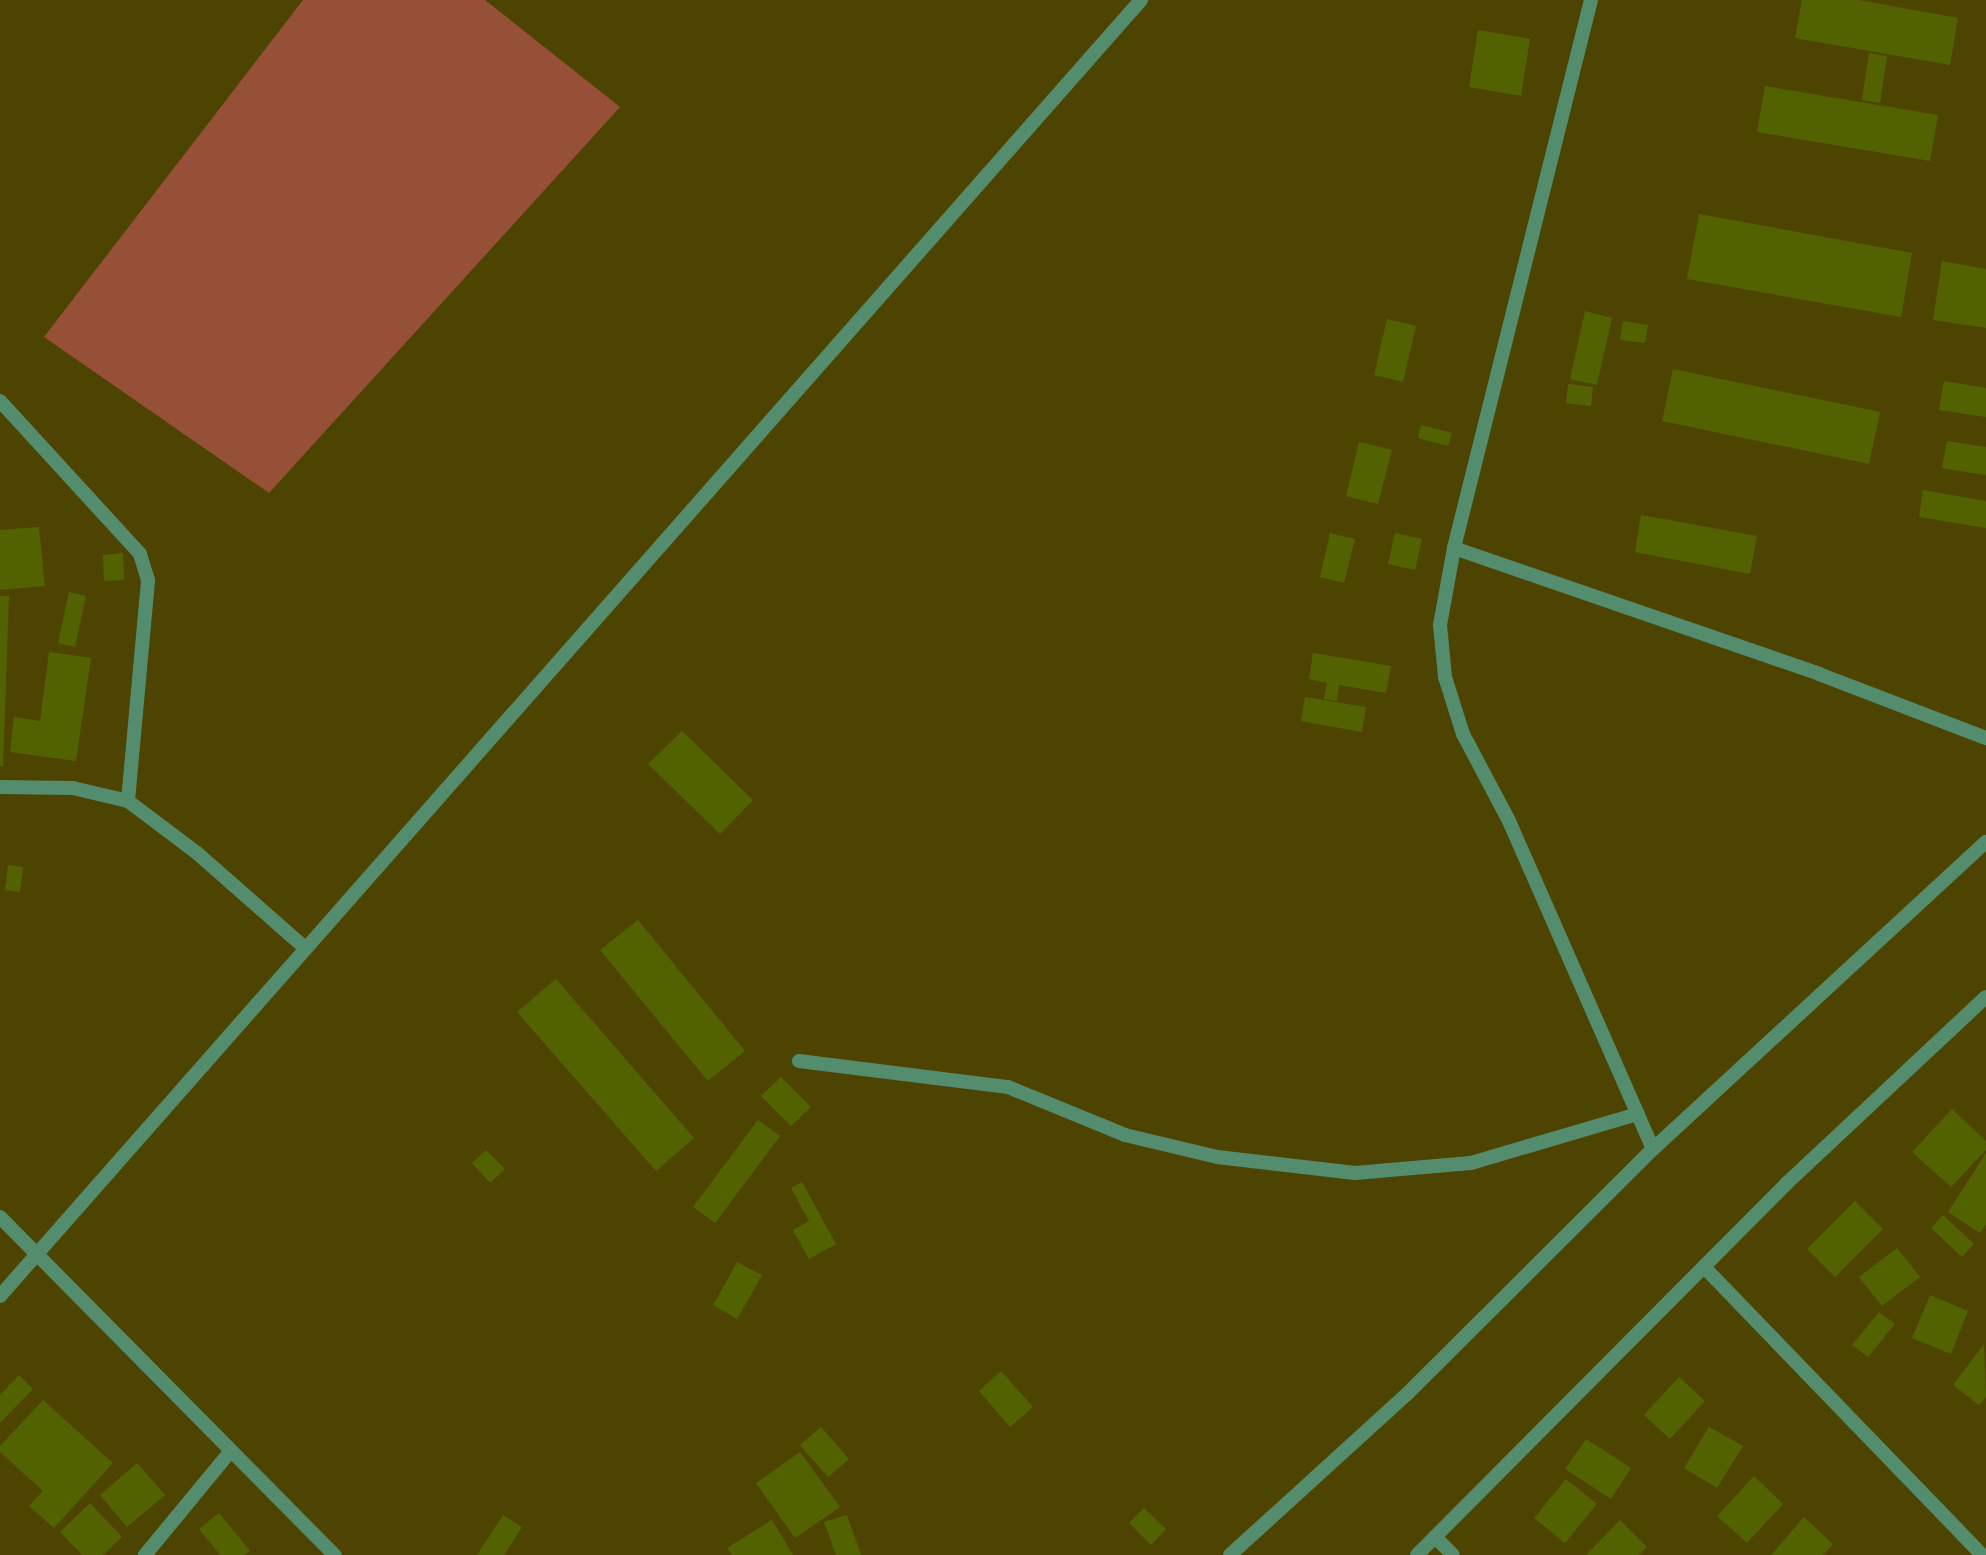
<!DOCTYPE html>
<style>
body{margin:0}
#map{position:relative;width:1986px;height:1555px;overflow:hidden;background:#4e4402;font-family:"Fira Sans Condensed",sans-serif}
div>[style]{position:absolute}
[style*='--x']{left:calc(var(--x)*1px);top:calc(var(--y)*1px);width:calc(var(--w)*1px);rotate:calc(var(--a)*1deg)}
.green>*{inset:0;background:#965037}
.building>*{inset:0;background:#536200}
.service>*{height:14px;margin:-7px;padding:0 7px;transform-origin:7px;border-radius:7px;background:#538d6e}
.minor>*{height:14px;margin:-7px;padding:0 7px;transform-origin:7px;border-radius:7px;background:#538d6e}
.tertiary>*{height:14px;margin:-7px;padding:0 7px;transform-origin:7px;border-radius:7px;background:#538d6e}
span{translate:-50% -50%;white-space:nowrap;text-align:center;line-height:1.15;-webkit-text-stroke:6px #4e4402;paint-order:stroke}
</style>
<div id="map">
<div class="green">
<i style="clip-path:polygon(303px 0,485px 0,620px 107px,269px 493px,44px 337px)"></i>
</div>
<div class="building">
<i style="clip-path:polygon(1802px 0,1859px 0,1958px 18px,1950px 65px,1795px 38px)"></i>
<i style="clip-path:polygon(1478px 30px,1530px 39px,1521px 96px,1469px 87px)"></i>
<i style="clip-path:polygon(1869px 53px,1887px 56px,1880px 103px,1862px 100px)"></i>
<i style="clip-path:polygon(1765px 86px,1938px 115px,1930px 161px,1757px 132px)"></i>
<i style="clip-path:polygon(1699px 214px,1912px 253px,1901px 317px,1687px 279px)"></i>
<i style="clip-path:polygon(1942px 261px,1986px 269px,1986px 328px,1933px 320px)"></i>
<i style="clip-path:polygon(1585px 311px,1612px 318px,1597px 385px,1570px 379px)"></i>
<i style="clip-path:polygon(1387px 319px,1416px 326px,1403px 382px,1374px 375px)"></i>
<i style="clip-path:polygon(1623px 321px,1648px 325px,1645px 343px,1620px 340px)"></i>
<i style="clip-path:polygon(1673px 369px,1880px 412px,1869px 464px,1662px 421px)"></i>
<i style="clip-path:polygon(1944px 381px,1986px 388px,1986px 417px,1939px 410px)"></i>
<i style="clip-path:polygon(1568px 384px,1593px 387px,1591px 406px,1566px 403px)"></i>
<i style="clip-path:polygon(1421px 425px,1452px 433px,1448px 446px,1418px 438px)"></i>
<i style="clip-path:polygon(1947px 441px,1986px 447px,1986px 475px,1942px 468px)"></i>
<i style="clip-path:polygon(1359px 442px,1392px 450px,1378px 504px,1346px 496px)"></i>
<i style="clip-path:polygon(1923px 490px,1986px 501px,1986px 528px,1919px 517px)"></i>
<i style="clip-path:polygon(1641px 515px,1757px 536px,1750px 574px,1635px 552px)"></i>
<i style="clip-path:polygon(39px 527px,45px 586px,0 590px,0 530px)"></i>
<i style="clip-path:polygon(1330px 533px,1355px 539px,1344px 583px,1320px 577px)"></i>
<i style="clip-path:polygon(1395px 533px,1422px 539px,1415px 570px,1388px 564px)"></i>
<i style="clip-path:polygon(123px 553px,124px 580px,104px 581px,103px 555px)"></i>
<i style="clip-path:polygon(69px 592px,86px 596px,75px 647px,58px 643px)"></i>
<i style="clip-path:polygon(0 596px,9px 596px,3px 766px,0 766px)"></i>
<i style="clip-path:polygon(49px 652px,91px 658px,76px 761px,10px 752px,14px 717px,40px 721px)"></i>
<i style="clip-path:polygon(1313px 653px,1391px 666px,1386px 693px,1339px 685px,1337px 701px,1324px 699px,1327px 683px,1309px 679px)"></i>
<i style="clip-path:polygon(1305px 697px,1366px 707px,1362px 732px,1301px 721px)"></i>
<i style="clip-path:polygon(682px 731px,753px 800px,720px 834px,648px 764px)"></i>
<i style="clip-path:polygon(8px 865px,23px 867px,20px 892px,5px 890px)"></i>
<i style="clip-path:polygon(638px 920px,745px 1051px,708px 1081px,600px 950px)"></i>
<i style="clip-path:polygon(556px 979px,694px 1138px,656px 1171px,517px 1012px)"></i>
<i style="clip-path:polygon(781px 1077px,811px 1107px,791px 1126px,761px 1096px)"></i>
<i style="clip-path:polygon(1952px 1109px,1986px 1141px,1986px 1150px,1951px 1187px,1912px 1152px)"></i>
<i style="clip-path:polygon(758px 1120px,780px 1136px,715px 1223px,693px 1207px)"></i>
<i style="clip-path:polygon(486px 1150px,505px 1169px,490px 1183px,472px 1163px)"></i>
<i style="clip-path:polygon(1986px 1153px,1986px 1224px,1980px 1233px,1948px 1212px)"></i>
<i style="clip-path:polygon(802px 1182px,836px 1244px,809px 1259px,793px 1230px,809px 1221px,791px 1188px)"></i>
<i style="clip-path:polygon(1855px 1201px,1883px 1229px,1835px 1277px,1807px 1249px)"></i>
<i style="clip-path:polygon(1943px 1215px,1974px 1244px,1962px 1257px,1931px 1228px)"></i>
<i style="clip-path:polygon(1897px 1248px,1920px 1277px,1882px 1306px,1859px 1277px)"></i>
<i style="clip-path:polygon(737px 1262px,762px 1275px,737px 1319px,713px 1305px)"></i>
<i style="clip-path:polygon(1930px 1295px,1968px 1311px,1951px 1354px,1912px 1338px)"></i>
<i style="clip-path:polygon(1879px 1312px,1895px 1324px,1868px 1357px,1852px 1345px)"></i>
<i style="clip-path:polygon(1984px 1344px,1986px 1397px,1979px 1405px,1953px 1385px)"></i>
<i style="clip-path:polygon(1001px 1371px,1033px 1407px,1010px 1427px,979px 1391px)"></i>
<i style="clip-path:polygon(19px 1375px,33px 1389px,0 1423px,0 1395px)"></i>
<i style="clip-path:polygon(1679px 1377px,1705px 1401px,1670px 1439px,1644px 1415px)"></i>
<i style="clip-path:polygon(43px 1400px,113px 1463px,54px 1528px,29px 1506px,43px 1491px,0 1452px,0 1446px)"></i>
<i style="clip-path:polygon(821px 1427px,849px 1459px,828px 1477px,800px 1445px)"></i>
<i style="clip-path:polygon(1709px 1427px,1743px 1446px,1717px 1488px,1684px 1468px)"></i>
<i style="clip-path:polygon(1586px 1439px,1631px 1468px,1611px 1499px,1565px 1469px)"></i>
<i style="clip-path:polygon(800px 1452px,840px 1507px,795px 1538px,756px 1483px)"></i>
<i style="clip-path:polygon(137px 1463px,165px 1495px,127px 1527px,100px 1495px)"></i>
<i style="clip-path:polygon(1754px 1476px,1783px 1504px,1747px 1543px,1717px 1516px)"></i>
<i style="clip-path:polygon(1566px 1479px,1597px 1504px,1565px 1543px,1534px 1518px)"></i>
<i style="clip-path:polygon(90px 1503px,122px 1537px,103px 1555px,82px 1555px,60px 1532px)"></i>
<i style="clip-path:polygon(1144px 1508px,1166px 1529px,1151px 1545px,1129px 1523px)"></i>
<i style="clip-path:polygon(219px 1513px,250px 1551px,245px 1555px,220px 1555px,199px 1529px)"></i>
<i style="clip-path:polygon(503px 1515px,522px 1527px,504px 1555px,477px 1555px)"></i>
<i style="clip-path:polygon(847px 1515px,861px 1555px,836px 1555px,824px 1522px)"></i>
<i style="clip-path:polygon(1804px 1517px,1833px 1544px,1823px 1555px,1771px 1555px)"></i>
<i style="clip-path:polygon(772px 1520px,793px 1555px,732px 1555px,727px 1548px)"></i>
<i style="clip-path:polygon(1620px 1520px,1647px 1547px,1639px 1555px,1586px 1555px)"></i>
</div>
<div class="service">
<i style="--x:0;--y:401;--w:207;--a:47.5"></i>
<i style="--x:140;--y:554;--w:28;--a:73"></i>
<i style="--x:148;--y:581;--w:221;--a:95.2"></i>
<i style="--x:0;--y:787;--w:73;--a:0.8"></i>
<i style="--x:73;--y:788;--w:57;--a:13.3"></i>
<i style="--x:128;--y:801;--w:86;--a:37"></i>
<i style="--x:197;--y:853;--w:142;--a:41.3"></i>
</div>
<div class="minor">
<i style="--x:1591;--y:0;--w:565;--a:104.04"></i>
<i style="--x:1454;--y:548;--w:78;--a:100.3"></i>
<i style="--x:1440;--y:625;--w:52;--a:84.5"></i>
<i style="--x:1445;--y:677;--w:60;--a:72.5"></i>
<i style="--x:1463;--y:734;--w:98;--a:62.1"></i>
<i style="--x:1509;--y:821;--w:358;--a:66.3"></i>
<i style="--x:1454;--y:548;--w:386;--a:19"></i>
<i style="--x:1819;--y:674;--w:179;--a:21"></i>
<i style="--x:799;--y:1061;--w:211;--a:7.1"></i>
<i style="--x:1008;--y:1087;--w:126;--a:22.3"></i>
<i style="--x:1125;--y:1135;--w:95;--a:13.4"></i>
<i style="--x:1217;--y:1157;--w:139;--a:6.6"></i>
<i style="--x:1355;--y:1173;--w:116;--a:-4.9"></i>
<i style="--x:1471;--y:1163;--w:174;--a:-16.4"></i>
<i style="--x:1705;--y:1268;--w:399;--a:46"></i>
<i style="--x:1435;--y:1537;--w:25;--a:45"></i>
<i style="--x:145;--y:1555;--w:134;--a:-50.5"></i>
<i style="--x:1230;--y:1555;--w:239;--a:-42.3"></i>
<i style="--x:1407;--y:1394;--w:347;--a:-44.9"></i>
<i style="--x:1653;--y:1149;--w:453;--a:-42.7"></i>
<i style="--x:1417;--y:1555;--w:525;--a:-45.15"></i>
<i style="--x:1787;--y:1183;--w:272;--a:-43.1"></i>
</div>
<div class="tertiary">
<i style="--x:0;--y:1217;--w:476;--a:45.3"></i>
<i style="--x:0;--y:1296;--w:1727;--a:-48.64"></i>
</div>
</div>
